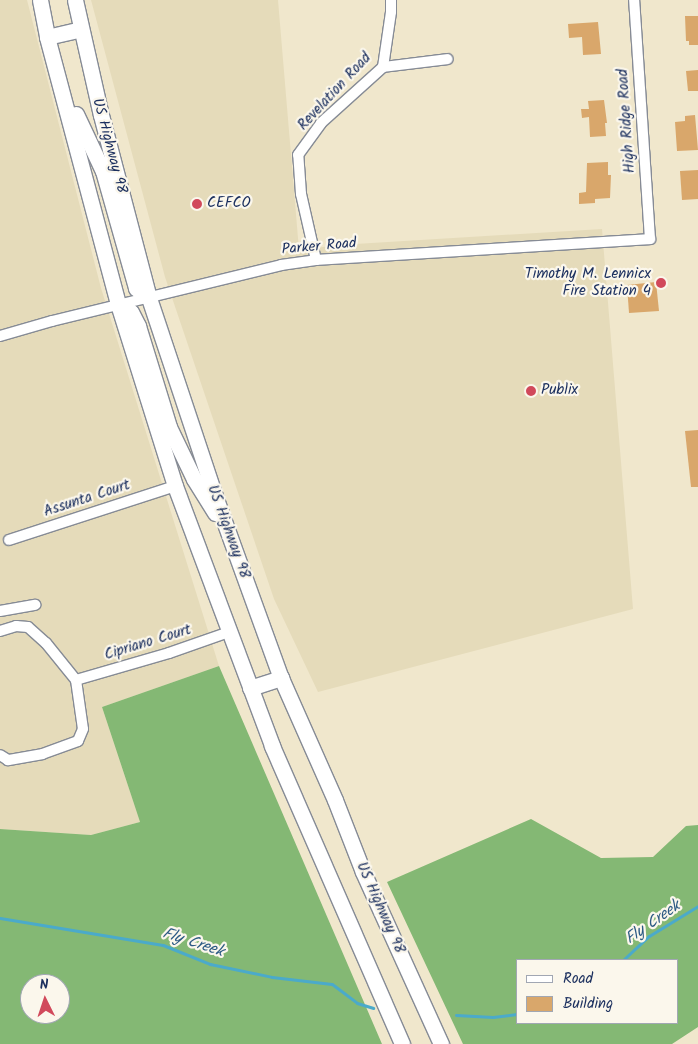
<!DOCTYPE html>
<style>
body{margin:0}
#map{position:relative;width:698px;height:1044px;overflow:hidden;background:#f0e7cc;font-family:Kalam,sans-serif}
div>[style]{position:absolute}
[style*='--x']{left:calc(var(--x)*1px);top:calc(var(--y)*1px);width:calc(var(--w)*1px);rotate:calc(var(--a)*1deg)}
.built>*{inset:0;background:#e5dbba}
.forest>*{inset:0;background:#84b874}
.stream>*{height:3px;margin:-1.5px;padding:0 1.5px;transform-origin:1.5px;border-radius:1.5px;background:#4baaca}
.building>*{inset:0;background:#d9a76b}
.roads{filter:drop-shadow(1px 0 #868b95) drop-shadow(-1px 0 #868b95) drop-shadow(0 1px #868b95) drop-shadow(0 -1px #868b95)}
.minor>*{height:10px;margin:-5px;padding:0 5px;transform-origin:5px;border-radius:5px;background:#fff}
.primary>*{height:15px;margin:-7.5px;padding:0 7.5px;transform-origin:7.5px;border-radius:7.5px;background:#fff}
.dots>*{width:14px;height:14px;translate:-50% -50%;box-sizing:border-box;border:2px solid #fbf7ec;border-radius:50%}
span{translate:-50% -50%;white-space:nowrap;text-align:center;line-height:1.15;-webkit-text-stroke:4.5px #fbf7ec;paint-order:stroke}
.street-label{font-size:15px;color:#1b2f5e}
.poi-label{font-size:15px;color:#1b2f5e}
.left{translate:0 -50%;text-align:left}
.right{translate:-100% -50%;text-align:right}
.water-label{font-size:16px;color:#2c5a84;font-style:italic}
.legend{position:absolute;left:516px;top:959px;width:162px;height:65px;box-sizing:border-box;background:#fbf7ec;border:1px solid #a1a7b3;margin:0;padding:6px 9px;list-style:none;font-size:15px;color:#1b2f5e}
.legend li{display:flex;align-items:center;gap:10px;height:25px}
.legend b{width:25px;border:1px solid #a1a7b3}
.north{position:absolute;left:20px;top:974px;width:50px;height:50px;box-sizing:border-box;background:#fbf7ec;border:1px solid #a1a7b3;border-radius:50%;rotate:356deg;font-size:14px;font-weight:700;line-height:20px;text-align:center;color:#1b2f5e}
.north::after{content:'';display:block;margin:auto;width:18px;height:22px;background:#d1495b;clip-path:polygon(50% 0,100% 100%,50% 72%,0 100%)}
</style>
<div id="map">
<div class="built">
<i style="clip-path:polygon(0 0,27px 0,101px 288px,219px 666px,102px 707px,140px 822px,91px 835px,0 829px)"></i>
<i style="clip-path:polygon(91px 0,278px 0,299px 250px,339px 245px,602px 229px,633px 609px,318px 692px,274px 599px,165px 277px)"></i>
</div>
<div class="forest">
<i style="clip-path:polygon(evenodd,219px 666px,382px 1044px,0 1044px,0 829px,91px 835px,140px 822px,102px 707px,219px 666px,30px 984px,60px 984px,60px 1014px,30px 1014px,30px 984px)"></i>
<i style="clip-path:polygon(evenodd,531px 819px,601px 858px,653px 857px,686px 826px,698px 825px,698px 1027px,672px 1044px,463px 1044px,387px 882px,531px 819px,517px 960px,677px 960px,677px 1023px,517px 1023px,517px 960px)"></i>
</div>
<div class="stream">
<i style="--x:0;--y:918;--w:165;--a:9.4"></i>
<i style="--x:163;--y:945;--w:51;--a:22"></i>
<i style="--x:210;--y:964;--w:63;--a:11.8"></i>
<i style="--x:272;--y:977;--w:60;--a:6.7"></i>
<i style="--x:332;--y:984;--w:31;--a:37"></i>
<i style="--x:357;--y:1003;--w:17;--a:17"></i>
<i style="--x:623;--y:960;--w:35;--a:-43"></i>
<i style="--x:649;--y:936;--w:57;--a:-31.5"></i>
<i style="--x:456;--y:1015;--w:37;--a:3"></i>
<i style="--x:493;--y:1017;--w:24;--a:-7"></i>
</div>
<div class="building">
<i style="clip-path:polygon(685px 16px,698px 16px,698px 45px,689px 45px,689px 41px,686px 41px)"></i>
<i style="clip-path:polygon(598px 22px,601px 54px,583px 55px,582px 37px,569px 38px,568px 24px)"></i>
<i style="clip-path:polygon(698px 70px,698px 91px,688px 91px,686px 71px)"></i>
<i style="clip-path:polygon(604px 100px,607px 123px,605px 123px,606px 136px,590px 137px,589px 117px,582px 118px,581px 109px,589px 109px,588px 101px)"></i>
<i style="clip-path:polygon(695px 115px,698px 150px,677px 151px,675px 122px,685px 121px,685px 116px)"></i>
<i style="clip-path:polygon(608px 162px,608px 175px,611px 175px,610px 198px,595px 199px,595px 203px,579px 204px,579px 193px,586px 192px,587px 163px)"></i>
<i style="clip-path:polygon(698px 170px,698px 199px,682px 200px,680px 171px)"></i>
<i style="clip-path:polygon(656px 282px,659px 311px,629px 313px,627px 285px)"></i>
<i style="clip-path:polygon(698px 430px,698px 487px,691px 487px,685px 431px)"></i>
</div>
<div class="roads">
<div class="minor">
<i style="--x:383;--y:67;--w:65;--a:-7"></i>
<i style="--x:316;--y:260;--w:68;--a:-102.8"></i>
<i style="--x:301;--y:194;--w:39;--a:-94"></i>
<i style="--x:298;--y:155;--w:39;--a:-54"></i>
<i style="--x:321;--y:123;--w:84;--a:-42.1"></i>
<i style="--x:383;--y:67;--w:56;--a:-81.7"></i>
<i style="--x:391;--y:12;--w:12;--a:-90"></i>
<i style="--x:0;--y:336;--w:54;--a:-16.1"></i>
<i style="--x:52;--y:321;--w:236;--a:-13.7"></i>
<i style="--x:281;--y:265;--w:35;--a:-8"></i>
<i style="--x:316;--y:260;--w:335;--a:-3.6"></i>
<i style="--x:650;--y:239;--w:240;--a:-93.8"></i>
<i style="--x:9;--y:540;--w:175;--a:-18"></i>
<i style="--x:0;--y:611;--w:36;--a:-10"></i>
<i style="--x:0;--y:631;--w:17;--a:-17"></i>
<i style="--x:16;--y:626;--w:12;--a:5"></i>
<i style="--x:28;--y:627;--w:24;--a:42"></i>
<i style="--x:46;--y:643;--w:48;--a:51"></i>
<i style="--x:76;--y:680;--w:49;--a:81.9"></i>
<i style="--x:83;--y:729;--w:13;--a:113"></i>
<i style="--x:78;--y:741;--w:37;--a:160"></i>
<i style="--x:43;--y:754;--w:36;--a:170"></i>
<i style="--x:8;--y:760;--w:9;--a:-148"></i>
<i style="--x:76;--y:680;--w:97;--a:-16.2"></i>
<i style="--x:169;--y:653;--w:64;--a:-19.3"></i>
</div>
<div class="primary">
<i style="--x:40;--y:0;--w:38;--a:79"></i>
<i style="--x:47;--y:37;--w:276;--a:75.1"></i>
<i style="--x:118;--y:304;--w:191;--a:72.6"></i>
<i style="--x:175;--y:486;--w:278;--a:69.5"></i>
<i style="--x:272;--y:746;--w:325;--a:66.4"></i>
<i style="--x:75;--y:0;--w:118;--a:77.3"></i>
<i style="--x:101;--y:115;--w:189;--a:75.3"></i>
<i style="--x:149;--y:298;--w:209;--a:71.6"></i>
<i style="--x:215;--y:496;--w:194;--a:70.1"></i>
<i style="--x:281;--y:678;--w:133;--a:66.1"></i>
<i style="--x:335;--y:800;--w:77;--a:68.7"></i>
<i style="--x:363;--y:872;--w:189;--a:65.6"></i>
<i style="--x:47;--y:37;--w:35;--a:-13"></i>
<i style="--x:76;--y:114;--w:63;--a:64.7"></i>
<i style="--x:103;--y:171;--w:122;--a:74.2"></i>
<i style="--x:136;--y:288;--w:16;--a:38"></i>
<i style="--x:118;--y:304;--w:15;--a:32"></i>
<i style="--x:131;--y:312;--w:16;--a:63"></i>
<i style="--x:138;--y:326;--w:106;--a:72.9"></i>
<i style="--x:169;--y:427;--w:58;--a:64.3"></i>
<i style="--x:194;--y:479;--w:40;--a:58"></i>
<i style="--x:250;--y:688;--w:33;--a:-18"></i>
</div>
</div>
<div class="dots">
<i style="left:197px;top:204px;background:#d1495b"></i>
<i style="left:661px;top:283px;background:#d1495b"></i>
<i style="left:531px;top:391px;background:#d1495b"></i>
</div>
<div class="street-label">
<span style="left:335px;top:92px;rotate:-47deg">Revelation Road</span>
<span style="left:627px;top:121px;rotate:-94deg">High Ridge Road</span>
<span style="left:109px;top:146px;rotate:75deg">US Highway 98</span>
<span style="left:319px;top:247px;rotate:-5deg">Parker Road</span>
<span style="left:87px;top:499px;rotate:-18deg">Assunta Court</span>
<span style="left:228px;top:532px;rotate:70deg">US Highway 98</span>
<span style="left:148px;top:643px;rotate:-17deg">Cipriano Court</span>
<span style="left:380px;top:908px;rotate:66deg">US Highway 98</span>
</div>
<div class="poi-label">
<span class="left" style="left:207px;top:204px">CEFCO</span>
<span class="right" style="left:651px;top:283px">Timothy M. Lennicx<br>Fire Station 4</span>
<span class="left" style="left:541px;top:391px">Publix</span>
</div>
<div class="water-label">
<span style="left:653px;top:923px;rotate:-35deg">Fly Creek</span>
<span style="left:193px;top:943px;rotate:18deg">Fly Creek</span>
</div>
<ul class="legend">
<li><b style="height:6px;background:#fff"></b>Road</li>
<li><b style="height:14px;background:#d9a76b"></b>Building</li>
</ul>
<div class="north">N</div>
</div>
